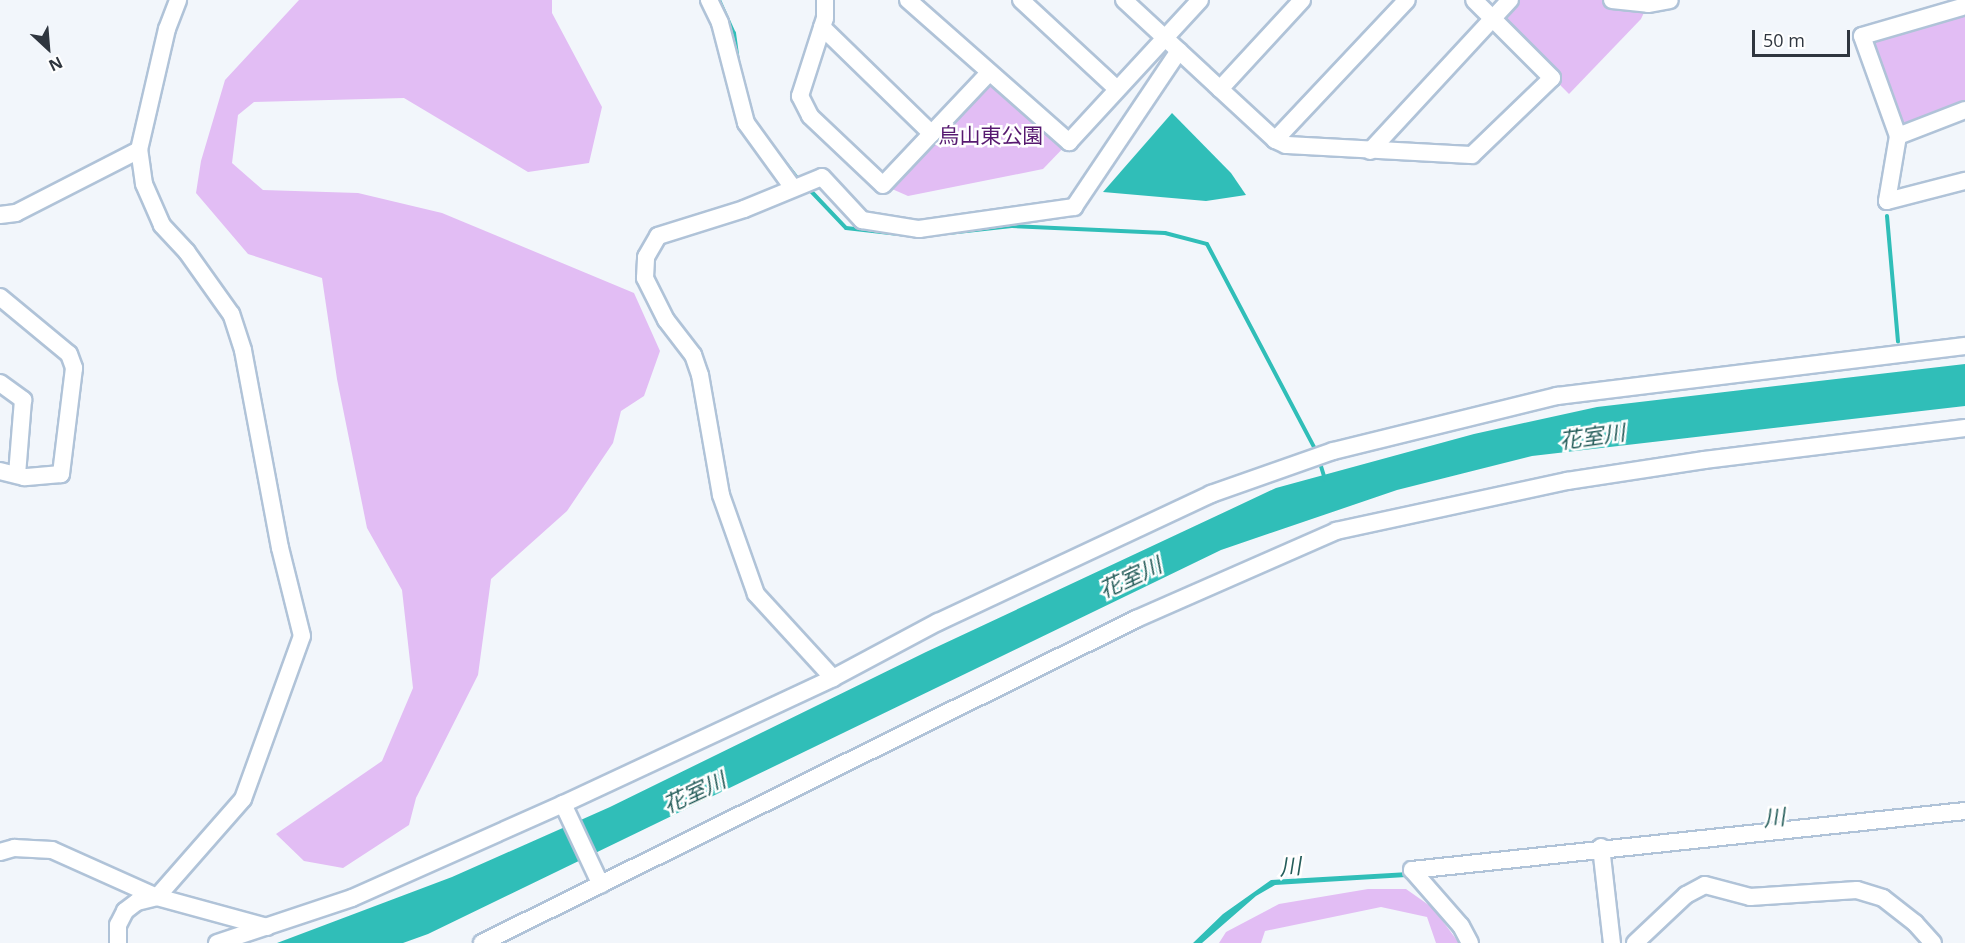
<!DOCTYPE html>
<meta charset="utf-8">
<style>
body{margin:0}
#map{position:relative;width:1965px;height:943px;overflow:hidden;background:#f2f6fb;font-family:"Open Sans","Noto Sans JP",sans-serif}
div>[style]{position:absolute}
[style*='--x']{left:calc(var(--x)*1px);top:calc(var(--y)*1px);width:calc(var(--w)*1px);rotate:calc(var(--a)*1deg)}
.green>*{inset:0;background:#e2bdf4}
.water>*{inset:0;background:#30beb8}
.stream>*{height:4px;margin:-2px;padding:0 2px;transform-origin:2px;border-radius:2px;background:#30beb8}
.roads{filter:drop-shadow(2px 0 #b0c3d8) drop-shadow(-2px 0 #b0c3d8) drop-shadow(0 2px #b0c3d8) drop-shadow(0 -2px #b0c3d8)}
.minor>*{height:16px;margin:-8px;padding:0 8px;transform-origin:8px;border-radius:8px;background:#fff}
span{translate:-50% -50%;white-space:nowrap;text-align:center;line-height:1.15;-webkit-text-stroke:5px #fff;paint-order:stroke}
.park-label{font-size:21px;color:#571970}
.water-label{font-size:22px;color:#255d5a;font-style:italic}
.north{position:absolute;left:18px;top:18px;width:60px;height:60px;-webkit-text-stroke:4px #fff;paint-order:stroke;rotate:154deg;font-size:16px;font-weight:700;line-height:24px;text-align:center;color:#2f363f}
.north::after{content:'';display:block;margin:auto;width:21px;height:27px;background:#2f363f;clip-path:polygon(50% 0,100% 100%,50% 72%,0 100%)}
.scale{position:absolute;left:1752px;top:30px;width:98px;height:27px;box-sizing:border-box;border:3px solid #2f363f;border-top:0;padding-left:8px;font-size:18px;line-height:21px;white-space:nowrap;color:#2f363f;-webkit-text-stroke:4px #fff;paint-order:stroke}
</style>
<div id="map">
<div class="green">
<i style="clip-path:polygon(299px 0,552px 0,552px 13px,602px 107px,589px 163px,528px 172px,404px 98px,254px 102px,238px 115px,232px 163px,263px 190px,358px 193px,442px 213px,634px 293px,660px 351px,644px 396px,621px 411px,613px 443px,567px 511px,491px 579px,478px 675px,416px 798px,409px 825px,343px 868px,304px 861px,276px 834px,382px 761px,413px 688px,402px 590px,367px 528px,337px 379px,322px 278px,248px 254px,196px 193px,201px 161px,225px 80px)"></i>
<i style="clip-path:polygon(1510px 0,1612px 0,1648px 4px,1641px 19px,1569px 94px,1493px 17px)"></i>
<i style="clip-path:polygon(1965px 14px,1965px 110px,1898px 136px,1862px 36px)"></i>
<i style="clip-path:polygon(988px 74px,1069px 142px,1043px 169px,908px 196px,883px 185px)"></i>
<i style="clip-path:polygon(1368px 889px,1406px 889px,1433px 908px,1459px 943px,1436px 943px,1427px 917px,1381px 907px,1265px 931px,1261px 943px,1219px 943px,1226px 932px,1279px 904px)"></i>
</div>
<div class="water">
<i style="clip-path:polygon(1172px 113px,1231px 173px,1246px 195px,1206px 201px,1103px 192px)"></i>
<i style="clip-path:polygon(1965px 364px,1965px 406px,1532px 456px,1397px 490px,1221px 550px,428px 934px,403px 943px,277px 943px,452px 877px,610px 807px,926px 652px,1276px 488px,1474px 434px,1597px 407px)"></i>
<i style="clip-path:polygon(1965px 814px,1965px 820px,1406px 877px,1275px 885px,1256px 896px,1202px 943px,1193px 943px,1223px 914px,1271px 880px,1409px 872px)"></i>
</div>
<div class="stream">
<i style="--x:719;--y:0;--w:36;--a:66"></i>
<i style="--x:734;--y:33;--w:29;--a:82"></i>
<i style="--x:783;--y:160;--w:28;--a:52"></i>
<i style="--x:808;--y:188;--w:55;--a:46.5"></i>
<i style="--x:846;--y:228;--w:62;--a:6.4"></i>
<i style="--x:1887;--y:216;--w:126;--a:85"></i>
<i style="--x:948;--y:233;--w:64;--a:-6.2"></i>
<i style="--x:1012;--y:226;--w:153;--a:2.6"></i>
<i style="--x:1165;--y:233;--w:43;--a:14.7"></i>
<i style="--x:1207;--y:244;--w:229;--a:62.2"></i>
<i style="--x:1320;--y:463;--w:17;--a:73"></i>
</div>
<div class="roads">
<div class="minor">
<i style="--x:709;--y:0;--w:25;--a:64"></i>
<i style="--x:720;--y:23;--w:103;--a:75.4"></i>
<i style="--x:746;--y:123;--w:80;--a:54.1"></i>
<i style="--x:825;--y:0;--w:18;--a:90"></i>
<i style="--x:825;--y:18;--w:82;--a:107.8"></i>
<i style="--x:800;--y:96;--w:22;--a:63"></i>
<i style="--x:810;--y:116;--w:100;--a:43.4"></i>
<i style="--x:883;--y:185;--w:153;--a:-46.6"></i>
<i style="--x:908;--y:0;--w:215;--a:41.4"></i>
<i style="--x:1069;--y:142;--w:193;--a:-47.3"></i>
<i style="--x:1021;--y:0;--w:131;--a:42.8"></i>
<i style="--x:1124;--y:0;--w:206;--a:42.8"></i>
<i style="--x:1275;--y:140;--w:12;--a:24"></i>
<i style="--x:1286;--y:145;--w:186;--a:3.1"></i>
<i style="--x:1472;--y:155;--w:111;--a:-43.9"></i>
<i style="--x:1552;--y:78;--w:110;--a:-135"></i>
<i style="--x:1612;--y:0;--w:36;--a:6"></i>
<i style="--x:1648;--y:4;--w:22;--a:-10"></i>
<i style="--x:1962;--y:7;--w:104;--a:163.8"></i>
<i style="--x:1862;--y:36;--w:106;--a:70.2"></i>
<i style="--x:1898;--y:136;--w:66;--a:99.6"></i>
<i style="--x:1887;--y:201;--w:81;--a:-14.4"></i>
<i style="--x:822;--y:27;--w:153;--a:44.2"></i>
<i style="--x:1220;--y:89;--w:121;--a:-47.3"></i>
<i style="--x:1898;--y:136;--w:72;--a:-21.2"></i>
<i style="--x:1275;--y:140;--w:192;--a:-46.7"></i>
<i style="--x:1370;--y:151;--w:206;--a:-47.2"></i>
<i style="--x:0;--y:215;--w:16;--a:-7"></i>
<i style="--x:16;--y:213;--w:138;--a:-27.1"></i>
<i style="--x:0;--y:297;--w:89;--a:39.6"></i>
<i style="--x:69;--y:354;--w:15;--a:70"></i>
<i style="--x:74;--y:368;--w:107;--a:97"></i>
<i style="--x:61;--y:474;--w:37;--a:175"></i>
<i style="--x:24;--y:477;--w:25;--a:-166"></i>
<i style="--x:0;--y:383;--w:29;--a:36"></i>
<i style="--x:23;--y:400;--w:75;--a:94.6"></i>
<i style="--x:833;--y:678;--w:114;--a:-132.5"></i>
<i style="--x:756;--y:594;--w:105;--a:-109.5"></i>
<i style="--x:721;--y:495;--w:122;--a:-99.9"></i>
<i style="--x:700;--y:375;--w:21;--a:-109"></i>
<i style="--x:693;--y:355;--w:44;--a:-127.6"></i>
<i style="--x:666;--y:320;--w:47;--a:-116.6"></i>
<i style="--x:645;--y:278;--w:21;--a:-87"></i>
<i style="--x:646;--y:257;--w:24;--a:-60"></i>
<i style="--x:658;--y:236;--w:90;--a:-17.4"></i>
<i style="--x:744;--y:209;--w:84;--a:-22.3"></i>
<i style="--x:822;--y:177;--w:59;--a:47.1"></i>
<i style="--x:862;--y:220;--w:58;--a:9"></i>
<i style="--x:919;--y:229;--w:157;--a:-8.1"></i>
<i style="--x:1074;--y:207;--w:188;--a:-56.1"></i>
<i style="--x:563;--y:804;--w:89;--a:64.9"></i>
<i style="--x:1601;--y:847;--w:97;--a:83.5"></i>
<i style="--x:0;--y:852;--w:15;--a:-16"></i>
<i style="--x:14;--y:848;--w:38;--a:3"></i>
<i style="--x:52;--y:850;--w:115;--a:24.1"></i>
<i style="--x:157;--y:897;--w:114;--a:15.3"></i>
<i style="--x:1412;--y:870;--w:556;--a:-6.09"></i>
<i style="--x:1412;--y:870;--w:74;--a:48.8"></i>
<i style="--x:1461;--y:926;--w:19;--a:62"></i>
<i style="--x:118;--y:943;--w:18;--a:-90"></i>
<i style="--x:118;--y:925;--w:16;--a:-63"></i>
<i style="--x:125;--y:911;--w:15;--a:-37"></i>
<i style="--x:137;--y:902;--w:21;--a:-14"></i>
<i style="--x:157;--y:897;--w:130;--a:-48.7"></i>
<i style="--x:243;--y:799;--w:173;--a:-70.1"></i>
<i style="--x:302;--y:636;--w:91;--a:-104"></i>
<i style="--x:280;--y:548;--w:201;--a:-100.6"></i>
<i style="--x:243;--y:350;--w:38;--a:-108"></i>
<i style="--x:231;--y:314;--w:76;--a:-125.4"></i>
<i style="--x:187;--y:252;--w:37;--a:-133"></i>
<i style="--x:162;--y:225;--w:45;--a:-113.7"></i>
<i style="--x:144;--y:184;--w:34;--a:-98"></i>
<i style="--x:139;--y:150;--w:124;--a:-77"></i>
<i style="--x:167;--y:29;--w:31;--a:-69"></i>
<i style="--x:217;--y:943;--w:142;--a:-18.4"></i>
<i style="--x:352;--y:898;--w:231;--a:-24"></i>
<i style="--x:563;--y:804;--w:298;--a:-25"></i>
<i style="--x:833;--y:678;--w:119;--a:-28.1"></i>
<i style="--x:938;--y:622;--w:302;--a:-25.1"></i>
<i style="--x:1211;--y:494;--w:129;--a:-19.4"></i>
<i style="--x:1333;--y:451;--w:231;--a:-13.8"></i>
<i style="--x:1557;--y:396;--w:411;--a:-7"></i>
<i style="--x:482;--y:943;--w:730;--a:-26.35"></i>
<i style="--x:1136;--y:619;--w:219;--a:-23.7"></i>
<i style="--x:1336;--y:531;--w:236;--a:-12.2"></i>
<i style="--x:1567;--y:481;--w:139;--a:-8.7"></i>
<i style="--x:1704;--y:460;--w:263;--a:-7"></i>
<i style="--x:1635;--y:943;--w:70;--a:-43.3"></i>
<i style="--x:1686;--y:895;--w:21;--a:-28"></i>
<i style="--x:1705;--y:885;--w:47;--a:14.9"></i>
<i style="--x:1750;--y:897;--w:107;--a:-3.7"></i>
<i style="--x:1857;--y:890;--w:27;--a:17"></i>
<i style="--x:1883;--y:898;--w:41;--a:38"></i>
<i style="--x:1915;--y:923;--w:27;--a:48"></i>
</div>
</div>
<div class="park-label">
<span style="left:991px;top:135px">烏山東公園</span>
</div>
<div class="water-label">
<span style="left:1592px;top:436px;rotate:-8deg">花室川</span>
<span style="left:1130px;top:577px;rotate:-25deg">花室川</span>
<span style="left:694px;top:792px;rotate:-25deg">花室川</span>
<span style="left:1774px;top:817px;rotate:-6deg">川</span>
<span style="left:1290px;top:866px;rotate:-5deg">川</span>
</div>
<div class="north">N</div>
<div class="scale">50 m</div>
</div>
